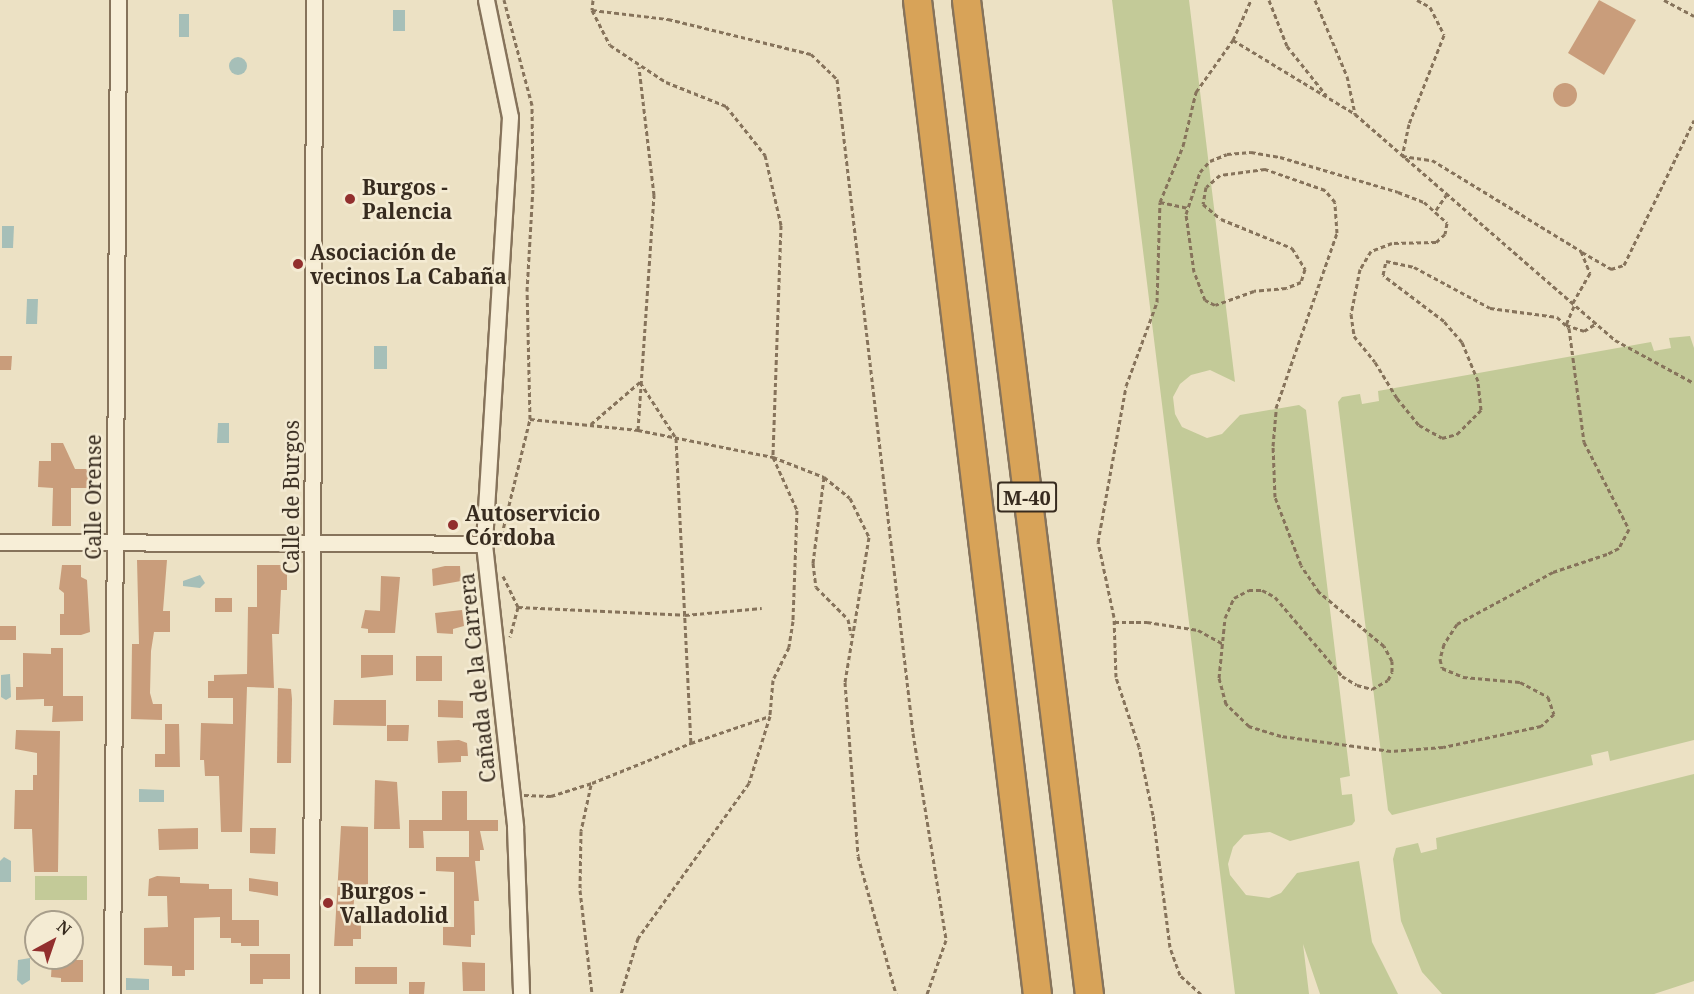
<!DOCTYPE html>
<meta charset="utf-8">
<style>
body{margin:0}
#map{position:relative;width:1694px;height:994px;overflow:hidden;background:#ece1c4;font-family:"Noto Serif",serif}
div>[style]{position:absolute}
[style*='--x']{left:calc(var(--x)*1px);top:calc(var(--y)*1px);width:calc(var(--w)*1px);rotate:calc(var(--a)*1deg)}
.green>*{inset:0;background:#c3ca98}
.water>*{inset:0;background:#a6bfb8}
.round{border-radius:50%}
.building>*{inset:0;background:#c99d7b}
.path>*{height:3px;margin-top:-1.5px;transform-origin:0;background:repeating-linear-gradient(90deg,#86735b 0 4.5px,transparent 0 7.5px)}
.roads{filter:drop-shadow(2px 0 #86735b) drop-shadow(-2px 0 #86735b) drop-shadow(0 2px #86735b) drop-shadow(0 -2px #86735b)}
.street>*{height:15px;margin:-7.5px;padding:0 7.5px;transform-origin:7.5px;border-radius:7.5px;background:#f7eed7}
.highway>*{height:27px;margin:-13.5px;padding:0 13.5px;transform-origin:13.5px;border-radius:13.5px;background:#d8a358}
.dots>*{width:16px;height:16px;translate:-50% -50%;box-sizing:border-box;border:3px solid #f4ebd3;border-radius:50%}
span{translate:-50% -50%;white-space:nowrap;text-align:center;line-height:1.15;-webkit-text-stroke:5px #f4ebd3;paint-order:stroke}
.shield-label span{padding:2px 4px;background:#f4ebd3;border:2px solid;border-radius:4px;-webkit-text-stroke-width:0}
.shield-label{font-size:20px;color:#372b1f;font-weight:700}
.poi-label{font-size:21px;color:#372b1f;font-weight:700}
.left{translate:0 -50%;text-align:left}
.street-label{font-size:21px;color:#372b1f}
.north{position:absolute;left:24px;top:910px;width:60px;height:60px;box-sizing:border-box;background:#f4ebd3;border:2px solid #a89e8b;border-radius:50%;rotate:40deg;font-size:16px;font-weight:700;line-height:24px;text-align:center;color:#372b1f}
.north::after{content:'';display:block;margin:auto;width:21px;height:27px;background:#922f2e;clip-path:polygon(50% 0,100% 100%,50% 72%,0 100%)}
</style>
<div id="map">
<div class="green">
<i style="clip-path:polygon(1112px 0,1189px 0,1235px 382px,1210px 370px,1191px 375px,1180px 384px,1173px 397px,1175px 414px,1182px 427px,1207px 438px,1222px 434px,1240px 415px,1299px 405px,1306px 410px,1350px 776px,1340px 778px,1342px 795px,1352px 794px,1355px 821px,1352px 825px,1290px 841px,1270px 832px,1244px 835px,1233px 847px,1228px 864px,1230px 875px,1246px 895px,1269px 898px,1281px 893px,1297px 873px,1359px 861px,1372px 942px,1398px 994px,1320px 994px,1303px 944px,1309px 994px,1235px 994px)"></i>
<i style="clip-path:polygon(1690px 336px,1694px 348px,1694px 740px,1610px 761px,1608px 751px,1591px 755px,1593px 765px,1392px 815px,1388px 810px,1338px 402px,1342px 397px,1360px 394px,1362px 404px,1379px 401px,1378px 391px,1651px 342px,1654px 351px,1671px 348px,1669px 338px)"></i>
<i style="clip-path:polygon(1694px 774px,1694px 981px,1654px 994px,1442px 994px,1422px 972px,1401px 921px,1393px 859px,1396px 848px,1418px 843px,1421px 853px,1437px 849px,1436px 838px)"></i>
<i style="clip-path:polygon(35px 876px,87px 876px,87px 900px,35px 900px)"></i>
</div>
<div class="water">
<i style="clip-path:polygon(393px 10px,405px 10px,405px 31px,393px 31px)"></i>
<i style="clip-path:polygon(179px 14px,189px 14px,189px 37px,179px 37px)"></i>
<i class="round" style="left:229px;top:57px;width:18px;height:18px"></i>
<i style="clip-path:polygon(2px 226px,14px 226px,13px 248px,2px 248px)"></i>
<i style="clip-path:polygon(27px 299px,38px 299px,37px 324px,26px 324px)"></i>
<i style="clip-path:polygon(374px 346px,387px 346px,387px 369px,374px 369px)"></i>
<i style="clip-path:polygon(218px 423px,229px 423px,229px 443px,217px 443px)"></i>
<i style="clip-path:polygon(200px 575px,205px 583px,200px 588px,183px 586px,183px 581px)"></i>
<i style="clip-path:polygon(10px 674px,11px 697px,6px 700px,1px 697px,1px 675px)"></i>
<i style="clip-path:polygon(139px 789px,164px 790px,164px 802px,139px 802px)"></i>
<i style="clip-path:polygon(4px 857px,11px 861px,11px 882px,0 882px,0 861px)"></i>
<i style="clip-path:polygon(30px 958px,30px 980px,22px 985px,17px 980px,18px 960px)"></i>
<i style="clip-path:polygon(126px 978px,149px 979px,149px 990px,126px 990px)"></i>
</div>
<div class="building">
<i style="clip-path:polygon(1599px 0,1636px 20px,1604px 75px,1568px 53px)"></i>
<i class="round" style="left:1553px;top:83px;width:24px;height:24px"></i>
<i style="clip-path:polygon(0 356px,12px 356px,11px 370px,0 370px)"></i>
<i style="clip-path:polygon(51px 443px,63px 443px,75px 469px,89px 469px,89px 488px,71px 488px,71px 526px,52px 526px,53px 488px,38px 487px,39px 461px,51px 461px)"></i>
<i style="clip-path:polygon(137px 560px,167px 560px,163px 611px,170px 611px,170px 632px,154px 632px,151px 651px,150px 693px,153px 704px,162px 704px,162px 720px,131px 719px,132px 644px,139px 644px)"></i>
<i style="clip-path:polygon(62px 565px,81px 565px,81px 577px,87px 580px,90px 632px,81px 635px,60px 635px,60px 614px,64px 614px,64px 593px,59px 589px)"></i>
<i style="clip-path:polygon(257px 565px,287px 565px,287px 590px,281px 590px,279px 634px,272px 634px,274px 688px,247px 687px,242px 832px,221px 832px,219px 776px,205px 776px,204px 760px,200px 760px,201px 723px,233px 724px,233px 698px,208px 698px,208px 681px,214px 681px,214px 675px,247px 674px,248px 607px,257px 607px)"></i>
<i style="clip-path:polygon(445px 566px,460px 566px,461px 581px,433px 586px,432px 569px)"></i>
<i style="clip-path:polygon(381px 576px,400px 577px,395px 633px,368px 633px,368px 629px,361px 628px,365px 610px,380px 611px)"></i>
<i style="clip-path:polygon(215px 598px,232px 598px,232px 612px,215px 612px)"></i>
<i style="clip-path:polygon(462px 610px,464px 626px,453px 629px,453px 634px,437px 633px,435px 613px)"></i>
<i style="clip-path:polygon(0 626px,16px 626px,16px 640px,0 640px)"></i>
<i style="clip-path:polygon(51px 648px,63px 648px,63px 696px,83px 696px,83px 721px,52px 722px,53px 706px,44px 706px,44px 699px,16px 700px,16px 687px,23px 687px,23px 653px,51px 654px)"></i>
<i style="clip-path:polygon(361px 655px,393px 655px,393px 675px,361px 678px)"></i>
<i style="clip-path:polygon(416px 656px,442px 656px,442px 681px,416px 681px)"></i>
<i style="clip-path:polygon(278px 688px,291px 689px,292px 699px,291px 763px,277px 763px)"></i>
<i style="clip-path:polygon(334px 700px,386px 700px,386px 726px,333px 725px)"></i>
<i style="clip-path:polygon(438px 700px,463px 701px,463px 718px,438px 717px)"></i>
<i style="clip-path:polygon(165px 724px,179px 724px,180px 767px,155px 767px,155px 754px,165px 754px)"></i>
<i style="clip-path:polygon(387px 725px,409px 725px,408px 741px,387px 741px)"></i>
<i style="clip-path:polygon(16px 730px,60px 731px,58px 872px,34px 872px,32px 829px,14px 829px,15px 790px,33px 790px,33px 775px,37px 775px,37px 753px,15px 749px)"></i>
<i style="clip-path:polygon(459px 740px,467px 743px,468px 756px,461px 756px,461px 762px,438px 763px,437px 741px)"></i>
<i style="clip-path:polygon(375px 780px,397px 782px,400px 829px,374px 829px)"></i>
<i style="clip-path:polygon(442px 791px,467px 791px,467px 820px,498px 820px,498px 831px,480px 831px,484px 850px,480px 850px,480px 861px,475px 861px,479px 901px,474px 901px,475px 935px,471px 935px,471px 947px,443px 945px,443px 927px,454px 927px,454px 872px,436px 871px,436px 857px,469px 857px,469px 831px,423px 831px,424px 848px,409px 848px,409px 820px,442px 820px)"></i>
<i style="clip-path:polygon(341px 826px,368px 827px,368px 892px,367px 899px,354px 899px,353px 921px,361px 921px,361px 939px,353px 939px,353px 946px,334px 946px)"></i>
<i style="clip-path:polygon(198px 828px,198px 849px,159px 850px,158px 829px)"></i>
<i style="clip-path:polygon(250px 828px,276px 828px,275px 854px,250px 853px)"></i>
<i style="clip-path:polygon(157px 876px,180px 877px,180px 883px,209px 884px,209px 889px,232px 889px,232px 920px,259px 920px,259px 946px,241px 946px,241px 943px,231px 943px,231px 938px,220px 938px,220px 917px,194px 918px,194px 970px,185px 970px,185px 976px,172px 976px,172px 966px,144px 965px,144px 928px,168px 927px,167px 896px,148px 896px,149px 879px)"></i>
<i style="clip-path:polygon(249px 878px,278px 882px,278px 896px,249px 891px)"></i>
<i style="clip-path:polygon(250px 954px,290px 954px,290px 979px,263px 979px,263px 984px,250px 984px)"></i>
<i style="clip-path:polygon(52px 960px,83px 960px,83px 982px,61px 982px,61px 978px,51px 977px)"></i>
<i style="clip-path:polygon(462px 962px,485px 963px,485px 991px,463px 991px)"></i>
<i style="clip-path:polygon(355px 967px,397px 967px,397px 984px,355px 984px)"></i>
<i style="clip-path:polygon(409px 982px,425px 982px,424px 994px,409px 994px)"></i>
</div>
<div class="path">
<i style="--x:593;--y:0;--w:10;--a:96"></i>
<i style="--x:592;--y:10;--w:39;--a:63"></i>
<i style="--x:610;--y:45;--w:67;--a:33.5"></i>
<i style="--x:666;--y:82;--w:65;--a:21.8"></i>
<i style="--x:726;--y:106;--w:63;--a:51.5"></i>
<i style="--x:765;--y:155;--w:72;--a:77.1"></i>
<i style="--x:781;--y:225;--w:232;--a:92"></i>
<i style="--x:773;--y:457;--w:55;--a:21.4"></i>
<i style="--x:824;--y:477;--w:33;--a:39"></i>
<i style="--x:850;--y:498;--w:43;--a:64"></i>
<i style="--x:869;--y:537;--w:147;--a:99.4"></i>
<i style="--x:845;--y:682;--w:174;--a:85.7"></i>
<i style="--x:858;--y:856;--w:143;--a:74.6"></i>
<i style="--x:1269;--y:0;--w:49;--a:68.6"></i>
<i style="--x:1287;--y:46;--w:63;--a:51.5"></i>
<i style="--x:1315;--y:0;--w:82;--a:67.2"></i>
<i style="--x:1347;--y:76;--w:39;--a:78"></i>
<i style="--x:1417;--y:0;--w:15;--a:28"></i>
<i style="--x:1430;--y:7;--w:31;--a:63"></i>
<i style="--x:1444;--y:35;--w:96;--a:111.5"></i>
<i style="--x:1409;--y:124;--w:33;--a:102"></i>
<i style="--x:1402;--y:156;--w:30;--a:8"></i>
<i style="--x:1432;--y:160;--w:175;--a:31.4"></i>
<i style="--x:1581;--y:251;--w:24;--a:68"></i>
<i style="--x:1590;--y:273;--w:36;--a:120"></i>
<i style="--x:1664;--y:0;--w:34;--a:28"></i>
<i style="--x:592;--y:10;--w:77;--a:6.8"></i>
<i style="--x:668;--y:19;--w:147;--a:13.8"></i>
<i style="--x:811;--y:54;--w:36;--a:44"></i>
<i style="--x:837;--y:79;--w:658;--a:83.37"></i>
<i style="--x:913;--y:733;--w:210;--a:80.9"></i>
<i style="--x:946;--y:940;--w:57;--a:109.4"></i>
<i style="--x:1233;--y:40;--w:143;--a:31.2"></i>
<i style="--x:1355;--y:114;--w:344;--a:41"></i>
<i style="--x:1615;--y:340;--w:90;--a:28.6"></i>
<i style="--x:1251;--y:152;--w:29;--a:10"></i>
<i style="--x:1280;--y:157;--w:123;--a:16.5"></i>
<i style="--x:1398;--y:192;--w:28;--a:21"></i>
<i style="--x:1424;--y:202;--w:31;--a:42"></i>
<i style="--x:1447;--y:223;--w:11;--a:100"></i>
<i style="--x:1445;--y:234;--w:12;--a:138"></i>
<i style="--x:1436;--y:242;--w:44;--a:178.7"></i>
<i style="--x:1392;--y:243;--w:22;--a:159"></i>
<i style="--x:1371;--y:251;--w:21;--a:121"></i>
<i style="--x:1360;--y:269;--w:46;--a:101.3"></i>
<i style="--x:1351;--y:314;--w:22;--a:82"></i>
<i style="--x:1354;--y:336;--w:33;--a:51"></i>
<i style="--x:1375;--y:362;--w:42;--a:58.6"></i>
<i style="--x:1397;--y:398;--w:35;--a:51"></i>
<i style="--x:1419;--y:425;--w:26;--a:29"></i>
<i style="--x:1442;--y:438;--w:16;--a:-15"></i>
<i style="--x:1457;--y:434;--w:34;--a:-45"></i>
<i style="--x:1481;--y:410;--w:29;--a:-96"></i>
<i style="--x:1478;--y:381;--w:42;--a:-112.3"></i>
<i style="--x:1462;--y:342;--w:28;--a:-131"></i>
<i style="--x:1444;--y:321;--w:76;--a:-143"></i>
<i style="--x:1383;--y:275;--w:14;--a:-78"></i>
<i style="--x:1386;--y:261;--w:29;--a:12"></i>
<i style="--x:1414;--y:267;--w:86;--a:28.3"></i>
<i style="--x:1490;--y:308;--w:68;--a:7.7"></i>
<i style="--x:1557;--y:317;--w:16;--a:43"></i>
<i style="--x:1569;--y:328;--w:115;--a:82.5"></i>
<i style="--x:1584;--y:442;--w:98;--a:62.7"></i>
<i style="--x:1629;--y:529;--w:21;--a:118"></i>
<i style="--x:1619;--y:548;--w:13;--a:153"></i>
<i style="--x:1607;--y:554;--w:57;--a:161.6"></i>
<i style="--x:1553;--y:572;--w:109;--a:151.6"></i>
<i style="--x:1457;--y:624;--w:24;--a:123"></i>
<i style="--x:1444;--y:644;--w:16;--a:105"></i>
<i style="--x:1440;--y:659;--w:9;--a:77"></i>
<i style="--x:1442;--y:668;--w:23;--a:23"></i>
<i style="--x:1463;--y:677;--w:57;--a:5"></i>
<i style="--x:1520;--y:682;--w:32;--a:28"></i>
<i style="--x:1548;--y:697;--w:18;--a:71"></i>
<i style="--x:1554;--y:714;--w:18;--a:137"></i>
<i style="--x:1541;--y:726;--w:100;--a:167.9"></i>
<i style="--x:1443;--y:747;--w:52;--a:175.6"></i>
<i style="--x:1391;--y:751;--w:111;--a:-172.2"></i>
<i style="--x:1281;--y:736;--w:34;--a:-163"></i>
<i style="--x:1249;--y:726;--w:32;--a:-136"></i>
<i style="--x:1226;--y:704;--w:27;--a:-105"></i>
<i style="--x:1219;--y:678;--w:60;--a:-84.3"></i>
<i style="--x:1225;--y:618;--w:22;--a:-66"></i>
<i style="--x:1234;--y:598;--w:17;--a:-28"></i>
<i style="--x:1249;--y:590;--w:13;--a:0"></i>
<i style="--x:1262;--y:590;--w:15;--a:28"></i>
<i style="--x:1275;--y:597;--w:104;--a:49.7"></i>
<i style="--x:1342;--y:676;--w:17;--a:31"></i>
<i style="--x:1357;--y:685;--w:16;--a:15"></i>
<i style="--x:1372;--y:689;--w:18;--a:-29"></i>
<i style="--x:1388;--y:680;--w:9;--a:-63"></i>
<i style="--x:1392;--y:672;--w:11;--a:-90"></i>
<i style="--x:1392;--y:661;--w:17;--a:-118"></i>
<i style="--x:1384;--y:646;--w:85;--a:-140.3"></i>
<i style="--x:1319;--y:592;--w:32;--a:-124"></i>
<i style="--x:1301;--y:565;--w:73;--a:-110.9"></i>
<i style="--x:1275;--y:497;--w:51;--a:-92.2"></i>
<i style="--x:1273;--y:446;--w:38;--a:-85"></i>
<i style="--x:1276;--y:408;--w:185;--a:-70.8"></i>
<i style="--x:1337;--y:233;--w:31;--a:-94"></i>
<i style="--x:1335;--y:202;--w:16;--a:-130"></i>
<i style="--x:1325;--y:190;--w:64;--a:-160.7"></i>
<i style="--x:1265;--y:169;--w:45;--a:172.4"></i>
<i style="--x:1220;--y:175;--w:18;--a:139"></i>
<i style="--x:1206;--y:187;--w:17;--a:100"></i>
<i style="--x:1203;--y:204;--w:23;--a:40"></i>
<i style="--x:1221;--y:219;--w:77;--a:22.2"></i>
<i style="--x:1292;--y:248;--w:25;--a:58"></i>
<i style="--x:1305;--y:269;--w:14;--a:107"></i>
<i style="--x:1301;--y:282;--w:16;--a:158"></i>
<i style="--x:1286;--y:288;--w:32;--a:175"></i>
<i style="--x:1254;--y:291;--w:41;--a:160.3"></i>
<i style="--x:1215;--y:305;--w:11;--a:-153"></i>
<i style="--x:1205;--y:300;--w:30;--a:-111"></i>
<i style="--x:1194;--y:272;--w:59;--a:-97.9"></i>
<i style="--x:1186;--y:214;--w:44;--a:-71.6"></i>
<i style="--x:1200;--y:172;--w:15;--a:-48"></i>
<i style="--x:1210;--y:161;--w:18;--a:-22"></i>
<i style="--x:1227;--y:154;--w:24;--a:-5"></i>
<i style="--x:1160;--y:202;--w:29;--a:12"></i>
<i style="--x:1436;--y:210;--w:18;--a:-56"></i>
<i style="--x:1582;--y:252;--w:34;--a:30"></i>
<i style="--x:1611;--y:269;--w:14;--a:-17"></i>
<i style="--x:1624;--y:265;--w:161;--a:-64.2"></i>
<i style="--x:1574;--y:306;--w:21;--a:113"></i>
<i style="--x:1566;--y:325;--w:19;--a:18"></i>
<i style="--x:1584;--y:331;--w:13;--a:-32"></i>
<i style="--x:530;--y:419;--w:109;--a:5.8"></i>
<i style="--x:638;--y:430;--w:138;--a:11.3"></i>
<i style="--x:773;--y:457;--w:58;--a:65.6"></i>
<i style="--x:797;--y:510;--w:111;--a:92.1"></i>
<i style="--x:793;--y:621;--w:26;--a:99"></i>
<i style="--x:789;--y:647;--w:37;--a:116"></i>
<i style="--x:773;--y:680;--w:36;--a:95"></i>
<i style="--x:591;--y:424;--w:65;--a:-40.6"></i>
<i style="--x:640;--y:382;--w:67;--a:57.3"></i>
<i style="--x:676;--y:438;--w:305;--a:87.2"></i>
<i style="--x:638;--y:430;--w:236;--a:-86.1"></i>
<i style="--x:654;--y:195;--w:129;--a:-96.7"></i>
<i style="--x:824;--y:477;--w:87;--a:97.3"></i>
<i style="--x:813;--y:563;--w:24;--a:83"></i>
<i style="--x:816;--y:587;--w:45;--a:45"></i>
<i style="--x:848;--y:619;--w:16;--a:79"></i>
<i style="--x:500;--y:542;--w:127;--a:-76.3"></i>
<i style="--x:530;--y:419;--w:128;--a:-91.3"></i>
<i style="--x:527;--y:291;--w:103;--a:-86.7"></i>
<i style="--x:533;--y:188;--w:83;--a:-90.7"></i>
<i style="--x:532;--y:105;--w:109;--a:-104.9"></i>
<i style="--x:503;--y:576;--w:34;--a:64"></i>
<i style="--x:518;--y:607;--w:31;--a:105"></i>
<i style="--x:518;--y:607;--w:167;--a:2.7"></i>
<i style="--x:685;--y:615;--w:77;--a:-5.2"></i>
<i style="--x:1114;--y:622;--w:33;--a:0"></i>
<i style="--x:1147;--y:622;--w:52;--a:8.9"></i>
<i style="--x:1198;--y:630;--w:29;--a:29"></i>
<i style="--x:591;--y:785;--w:47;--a:102.3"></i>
<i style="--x:581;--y:831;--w:59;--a:91"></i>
<i style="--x:580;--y:890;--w:105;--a:83.4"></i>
<i style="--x:524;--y:795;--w:27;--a:2"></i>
<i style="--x:551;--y:796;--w:43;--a:-17.6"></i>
<i style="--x:592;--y:783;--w:107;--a:-22"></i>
<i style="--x:691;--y:743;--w:83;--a:-18.9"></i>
<i style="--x:770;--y:716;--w:70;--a:107.4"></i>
<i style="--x:749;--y:783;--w:191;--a:125.6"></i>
<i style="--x:638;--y:938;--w:59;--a:106.9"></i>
<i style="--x:1201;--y:994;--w:28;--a:-138"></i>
<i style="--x:1180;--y:975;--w:30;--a:-110"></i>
<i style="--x:1170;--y:947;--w:133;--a:-97.3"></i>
<i style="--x:1153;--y:815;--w:69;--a:-101.6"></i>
<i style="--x:1139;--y:747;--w:74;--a:-108.2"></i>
<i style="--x:1116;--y:677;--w:60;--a:-91.9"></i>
<i style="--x:1114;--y:617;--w:77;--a:-102"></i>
<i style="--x:1098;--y:542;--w:158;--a:-79.8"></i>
<i style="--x:1126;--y:386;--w:90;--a:-69.7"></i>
<i style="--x:1157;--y:302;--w:100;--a:-88.3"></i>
<i style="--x:1160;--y:202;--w:61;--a:-67.7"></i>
<i style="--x:1183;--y:146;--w:56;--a:-76.5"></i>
<i style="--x:1196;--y:92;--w:64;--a:-54.6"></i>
<i style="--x:1233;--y:40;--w:44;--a:-65.8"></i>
</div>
<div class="roads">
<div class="street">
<i style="--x:486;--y:0;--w:119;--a:78.4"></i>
<i style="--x:510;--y:117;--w:428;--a:93.5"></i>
<i style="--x:484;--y:544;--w:285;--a:83.7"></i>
<i style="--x:515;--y:827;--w:167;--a:87.9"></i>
<i style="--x:0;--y:542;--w:484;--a:0.2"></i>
<i style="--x:112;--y:994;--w:994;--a:-89.65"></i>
<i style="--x:311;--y:994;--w:994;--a:-89.83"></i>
</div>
<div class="highway">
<i style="--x:917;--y:0;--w:1001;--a:83.12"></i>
<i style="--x:966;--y:0;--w:1002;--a:82.95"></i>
</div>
</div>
<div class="dots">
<i style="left:350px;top:199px;background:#922f2e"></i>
<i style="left:298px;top:264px;background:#922f2e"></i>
<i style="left:453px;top:525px;background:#922f2e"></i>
<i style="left:328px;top:903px;background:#922f2e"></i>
</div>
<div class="shield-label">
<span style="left:1027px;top:497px">M-40</span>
</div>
<div class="poi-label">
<span class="left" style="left:362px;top:199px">Burgos -<br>Palencia</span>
<span class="left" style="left:310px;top:264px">Asociación de<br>vecinos La Cabaña</span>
<span class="left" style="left:465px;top:525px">Autoservicio<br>Córdoba</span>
<span class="left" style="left:340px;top:903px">Burgos -<br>Valladolid</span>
</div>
<div class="street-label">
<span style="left:93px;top:497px;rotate:-90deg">Calle Orense</span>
<span style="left:291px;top:497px;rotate:-90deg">Calle de Burgos</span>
<span style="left:477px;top:678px;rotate:-96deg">Cañada de la Carrera</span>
</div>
<div class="north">N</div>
</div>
